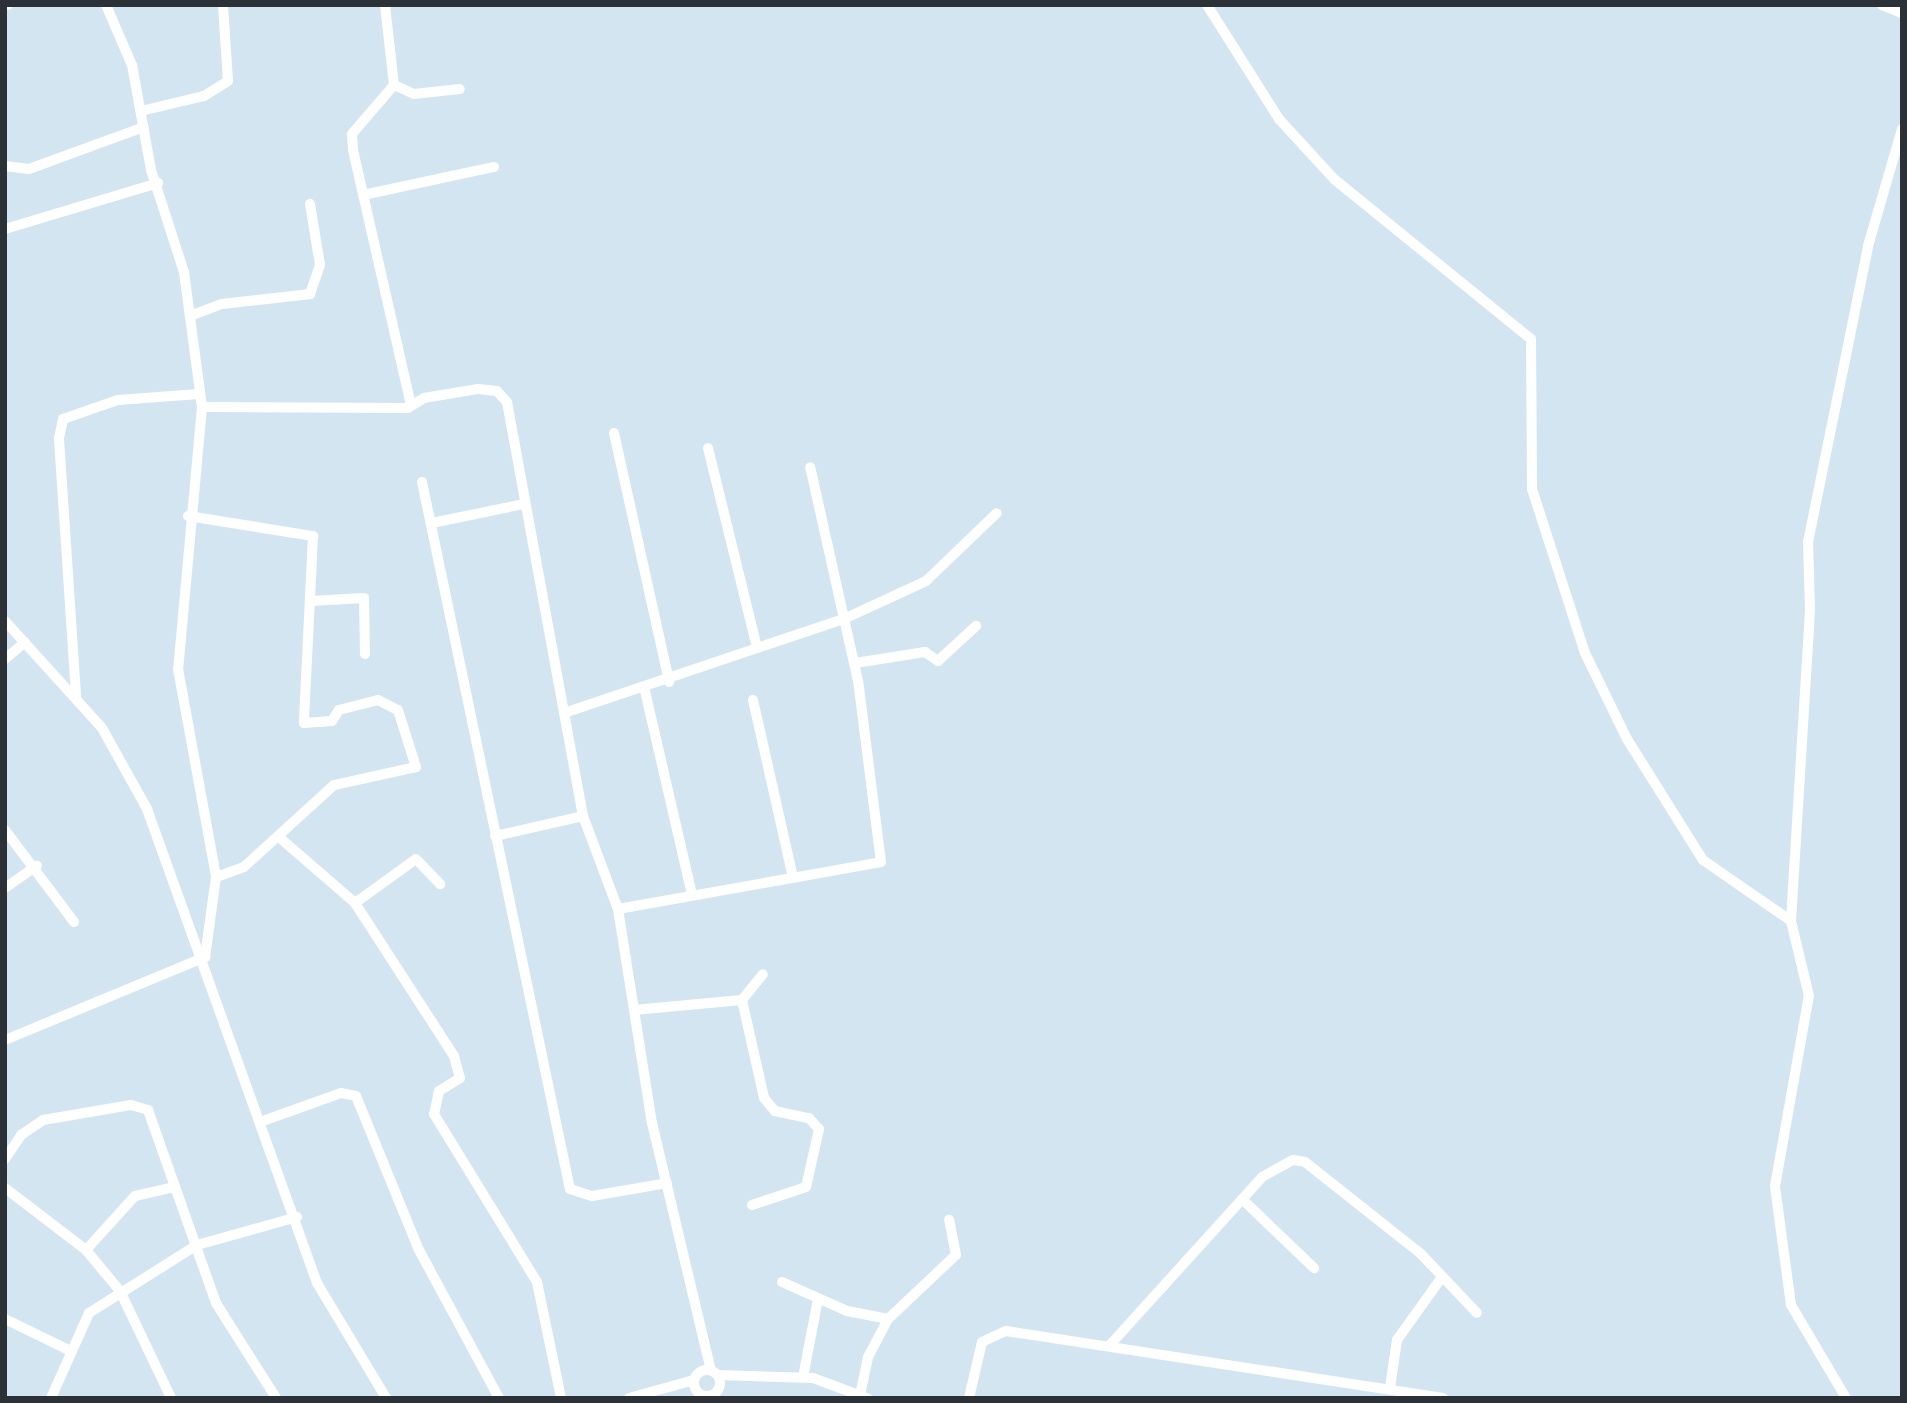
<!DOCTYPE html>
<style>
body{margin:0}
#map{position:relative;width:1907px;height:1403px;overflow:hidden;background:#d4e5f2;font-family:"PT Sans",sans-serif}
div>[style]{position:absolute}
[style*='--x']{left:calc(var(--x)*1px);top:calc(var(--y)*1px);width:calc(var(--w)*1px);rotate:calc(var(--a)*1deg)}
.minor>*{height:10px;margin:-5px;padding:0 5px;transform-origin:5px;border-radius:5px;background:#fff}
.minor>.ring{margin:-5px;padding:0;box-sizing:content-box;background:none;border:10px solid #fff;border-radius:50%}
span{translate:-50% -50%;white-space:nowrap;text-align:center;line-height:1.15;-webkit-text-stroke:7px #d4e5f2;paint-order:stroke}
.frame{position:absolute;inset:0;border:7px solid #2b3136;pointer-events:none}
</style>
<div id="map">
<div class="minor">
<i style="--x:5;--y:5;--w:3;--a:0"></i>
<i style="--x:106;--y:5;--w:65;--a:66.6"></i>
<i style="--x:132;--y:65;--w:107;--a:79.7"></i>
<i style="--x:151;--y:170;--w:107;--a:72.1"></i>
<i style="--x:184;--y:272;--w:136;--a:82.4"></i>
<i style="--x:202;--y:407;--w:263;--a:95.2"></i>
<i style="--x:178;--y:669;--w:211;--a:79.6"></i>
<i style="--x:216;--y:877;--w:81;--a:97.8"></i>
<i style="--x:385;--y:5;--w:81;--a:83.6"></i>
<i style="--x:394;--y:85;--w:65;--a:130.6"></i>
<i style="--x:352;--y:134;--w:16;--a:86"></i>
<i style="--x:353;--y:150;--w:262;--a:77.2"></i>
<i style="--x:1207;--y:5;--w:135;--a:57.7"></i>
<i style="--x:1279;--y:119;--w:81;--a:47.5"></i>
<i style="--x:1334;--y:179;--w:254;--a:39.1"></i>
<i style="--x:1531;--y:339;--w:150;--a:89.6"></i>
<i style="--x:1532;--y:489;--w:172;--a:72.1"></i>
<i style="--x:1585;--y:653;--w:96;--a:64"></i>
<i style="--x:1627;--y:739;--w:143;--a:57.9"></i>
<i style="--x:1703;--y:860;--w:107;--a:34.7"></i>
<i style="--x:1882;--y:5;--w:22;--a:22"></i>
<i style="--x:394;--y:85;--w:22;--a:24"></i>
<i style="--x:414;--y:94;--w:46;--a:-6.2"></i>
<i style="--x:141;--y:111;--w:65;--a:-13.4"></i>
<i style="--x:204;--y:96;--w:28;--a:-32"></i>
<i style="--x:228;--y:81;--w:76;--a:-93.8"></i>
<i style="--x:5;--y:166;--w:24;--a:7"></i>
<i style="--x:29;--y:169;--w:122;--a:-20.1"></i>
<i style="--x:363;--y:195;--w:134;--a:-12.1"></i>
<i style="--x:5;--y:229;--w:160;--a:-16.7"></i>
<i style="--x:190;--y:316;--w:34;--a:-21"></i>
<i style="--x:222;--y:304;--w:89;--a:-6.5"></i>
<i style="--x:310;--y:294;--w:31;--a:-71"></i>
<i style="--x:320;--y:265;--w:62;--a:-99.3"></i>
<i style="--x:202;--y:407;--w:206;--a:0.3"></i>
<i style="--x:408;--y:408;--w:19;--a:-32"></i>
<i style="--x:424;--y:398;--w:55;--a:-9.5"></i>
<i style="--x:478;--y:389;--w:19;--a:6"></i>
<i style="--x:497;--y:391;--w:15;--a:48"></i>
<i style="--x:507;--y:402;--w:421;--a:79.6"></i>
<i style="--x:583;--y:816;--w:99;--a:69.4"></i>
<i style="--x:618;--y:909;--w:217;--a:81"></i>
<i style="--x:652;--y:1123;--w:254;--a:76.6"></i>
<i style="--x:614;--y:433;--w:255;--a:77.5"></i>
<i style="--x:708;--y:448;--w:205;--a:76.2"></i>
<i style="--x:422;--y:482;--w:722;--a:78.18"></i>
<i style="--x:570;--y:1189;--w:23;--a:18"></i>
<i style="--x:592;--y:1196;--w:76;--a:-9.8"></i>
<i style="--x:188;--y:516;--w:127;--a:9.1"></i>
<i style="--x:313;--y:536;--w:187;--a:92.8"></i>
<i style="--x:304;--y:723;--w:28;--a:-4"></i>
<i style="--x:332;--y:721;--w:13;--a:-58"></i>
<i style="--x:339;--y:710;--w:40;--a:-14.4"></i>
<i style="--x:378;--y:700;--w:22;--a:27"></i>
<i style="--x:398;--y:710;--w:60;--a:72.5"></i>
<i style="--x:416;--y:767;--w:84;--a:167.6"></i>
<i style="--x:334;--y:785;--w:122;--a:137.7"></i>
<i style="--x:244;--y:867;--w:30;--a:160"></i>
<i style="--x:432;--y:523;--w:94;--a:-11.7"></i>
<i style="--x:311;--y:601;--w:53;--a:-3.2"></i>
<i style="--x:364;--y:598;--w:56;--a:89"></i>
<i style="--x:5;--y:621;--w:144;--a:47.8"></i>
<i style="--x:102;--y:728;--w:93;--a:60.9"></i>
<i style="--x:147;--y:809;--w:504;--a:70.27"></i>
<i style="--x:317;--y:1283;--w:134;--a:59"></i>
<i style="--x:5;--y:659;--w:26;--a:-40"></i>
<i style="--x:855;--y:663;--w:71;--a:-8.9"></i>
<i style="--x:925;--y:652;--w:16;--a:35"></i>
<i style="--x:938;--y:661;--w:52;--a:-42.6"></i>
<i style="--x:645;--y:691;--w:209;--a:77"></i>
<i style="--x:76;--y:695;--w:258;--a:-93.8"></i>
<i style="--x:59;--y:438;--w:19;--a:-78"></i>
<i style="--x:63;--y:419;--w:58;--a:-19.1"></i>
<i style="--x:118;--y:400;--w:81;--a:-4.2"></i>
<i style="--x:753;--y:700;--w:181;--a:77.3"></i>
<i style="--x:564;--y:713;--w:298;--a:-18.6"></i>
<i style="--x:846;--y:618;--w:88;--a:-24.8"></i>
<i style="--x:926;--y:581;--w:98;--a:-43.8"></i>
<i style="--x:5;--y:830;--w:115;--a:53.1"></i>
<i style="--x:495;--y:836;--w:90;--a:-12.8"></i>
<i style="--x:280;--y:838;--w:99;--a:40.9"></i>
<i style="--x:355;--y:903;--w:182;--a:57.1"></i>
<i style="--x:454;--y:1056;--w:23;--a:75"></i>
<i style="--x:460;--y:1078;--w:25;--a:148"></i>
<i style="--x:439;--y:1091;--w:24;--a:102"></i>
<i style="--x:434;--y:1114;--w:197;--a:58.5"></i>
<i style="--x:537;--y:1282;--w:118;--a:78.3"></i>
<i style="--x:5;--y:888;--w:39;--a:-35"></i>
<i style="--x:355;--y:903;--w:75;--a:-35.8"></i>
<i style="--x:416;--y:859;--w:35;--a:46"></i>
<i style="--x:618;--y:909;--w:267;--a:-10.1"></i>
<i style="--x:881;--y:862;--w:182;--a:-97.2"></i>
<i style="--x:858;--y:681;--w:219;--a:-102.6"></i>
<i style="--x:742;--y:1000;--w:100;--a:77.3"></i>
<i style="--x:764;--y:1098;--w:17;--a:50"></i>
<i style="--x:775;--y:1111;--w:35;--a:12"></i>
<i style="--x:809;--y:1118;--w:15;--a:48"></i>
<i style="--x:819;--y:1129;--w:59;--a:102.6"></i>
<i style="--x:806;--y:1187;--w:57;--a:161.6"></i>
<i style="--x:634;--y:1010;--w:108;--a:-5.3"></i>
<i style="--x:742;--y:1000;--w:33;--a:-51"></i>
<i style="--x:5;--y:1040;--w:217;--a:-22.5"></i>
<i style="--x:260;--y:1122;--w:86;--a:-19.7"></i>
<i style="--x:341;--y:1093;--w:15;--a:11"></i>
<i style="--x:356;--y:1096;--w:166;--a:67.8"></i>
<i style="--x:419;--y:1250;--w:168;--a:61.6"></i>
<i style="--x:5;--y:1159;--w:29;--a:-56"></i>
<i style="--x:21;--y:1135;--w:27;--a:-34"></i>
<i style="--x:43;--y:1120;--w:89;--a:-9.7"></i>
<i style="--x:131;--y:1105;--w:18;--a:16"></i>
<i style="--x:148;--y:1110;--w:205;--a:70.6"></i>
<i style="--x:216;--y:1303;--w:112;--a:57.7"></i>
<i style="--x:5;--y:1188;--w:102;--a:37.4"></i>
<i style="--x:86;--y:1250;--w:53;--a:50.3"></i>
<i style="--x:120;--y:1291;--w:119;--a:64.5"></i>
<i style="--x:1242;--y:1199;--w:100;--a:43.8"></i>
<i style="--x:86;--y:1250;--w:73;--a:-47.8"></i>
<i style="--x:135;--y:1196;--w:41;--a:-12.7"></i>
<i style="--x:782;--y:1282;--w:71;--a:24"></i>
<i style="--x:847;--y:1311;--w:42;--a:11"></i>
<i style="--x:5;--y:1319;--w:73;--a:25.9"></i>
<i style="--x:1109;--y:1346;--w:228;--a:-47.8"></i>
<i style="--x:1262;--y:1177;--w:35;--a:-29"></i>
<i style="--x:1293;--y:1160;--w:12;--a:9"></i>
<i style="--x:1305;--y:1162;--w:148;--a:38.4"></i>
<i style="--x:1421;--y:1254;--w:81;--a:46.5"></i>
<i class="ring" style="left:694px;top:1370px;width:16px;height:16px"></i>
<i style="--x:718;--y:1375;--w:95;--a:1.8"></i>
<i style="--x:813;--y:1378;--w:58;--a:20.3"></i>
<i style="--x:803;--y:1377;--w:79;--a:-79.1"></i>
<i style="--x:1390;--y:1388;--w:49;--a:-81.7"></i>
<i style="--x:1397;--y:1340;--w:77;--a:-54.5"></i>
<i style="--x:860;--y:1395;--w:39;--a:-78"></i>
<i style="--x:868;--y:1357;--w:43;--a:-62.2"></i>
<i style="--x:888;--y:1319;--w:93;--a:-43.3"></i>
<i style="--x:956;--y:1255;--w:36;--a:-101"></i>
<i style="--x:51;--y:1398;--w:93;--a:-65.9"></i>
<i style="--x:89;--y:1313;--w:128;--a:-32.2"></i>
<i style="--x:197;--y:1245;--w:104;--a:-15.6"></i>
<i style="--x:629;--y:1398;--w:67;--a:-15.5"></i>
<i style="--x:969;--y:1398;--w:57;--a:-76.9"></i>
<i style="--x:982;--y:1342;--w:26;--a:-25"></i>
<i style="--x:1006;--y:1331;--w:442;--a:8.7"></i>
<i style="--x:1846;--y:1398;--w:108;--a:-120.6"></i>
<i style="--x:1791;--y:1305;--w:120;--a:-97.7"></i>
<i style="--x:1775;--y:1186;--w:193;--a:-79.9"></i>
<i style="--x:1809;--y:996;--w:77;--a:-103.5"></i>
<i style="--x:1791;--y:921;--w:314;--a:-86.5"></i>
<i style="--x:1810;--y:608;--w:66;--a:-91.7"></i>
<i style="--x:1808;--y:542;--w:302;--a:-78.5"></i>
<i style="--x:1868;--y:246;--w:122;--a:-73.8"></i>
</div>
<div class="frame"></div>
</div>
